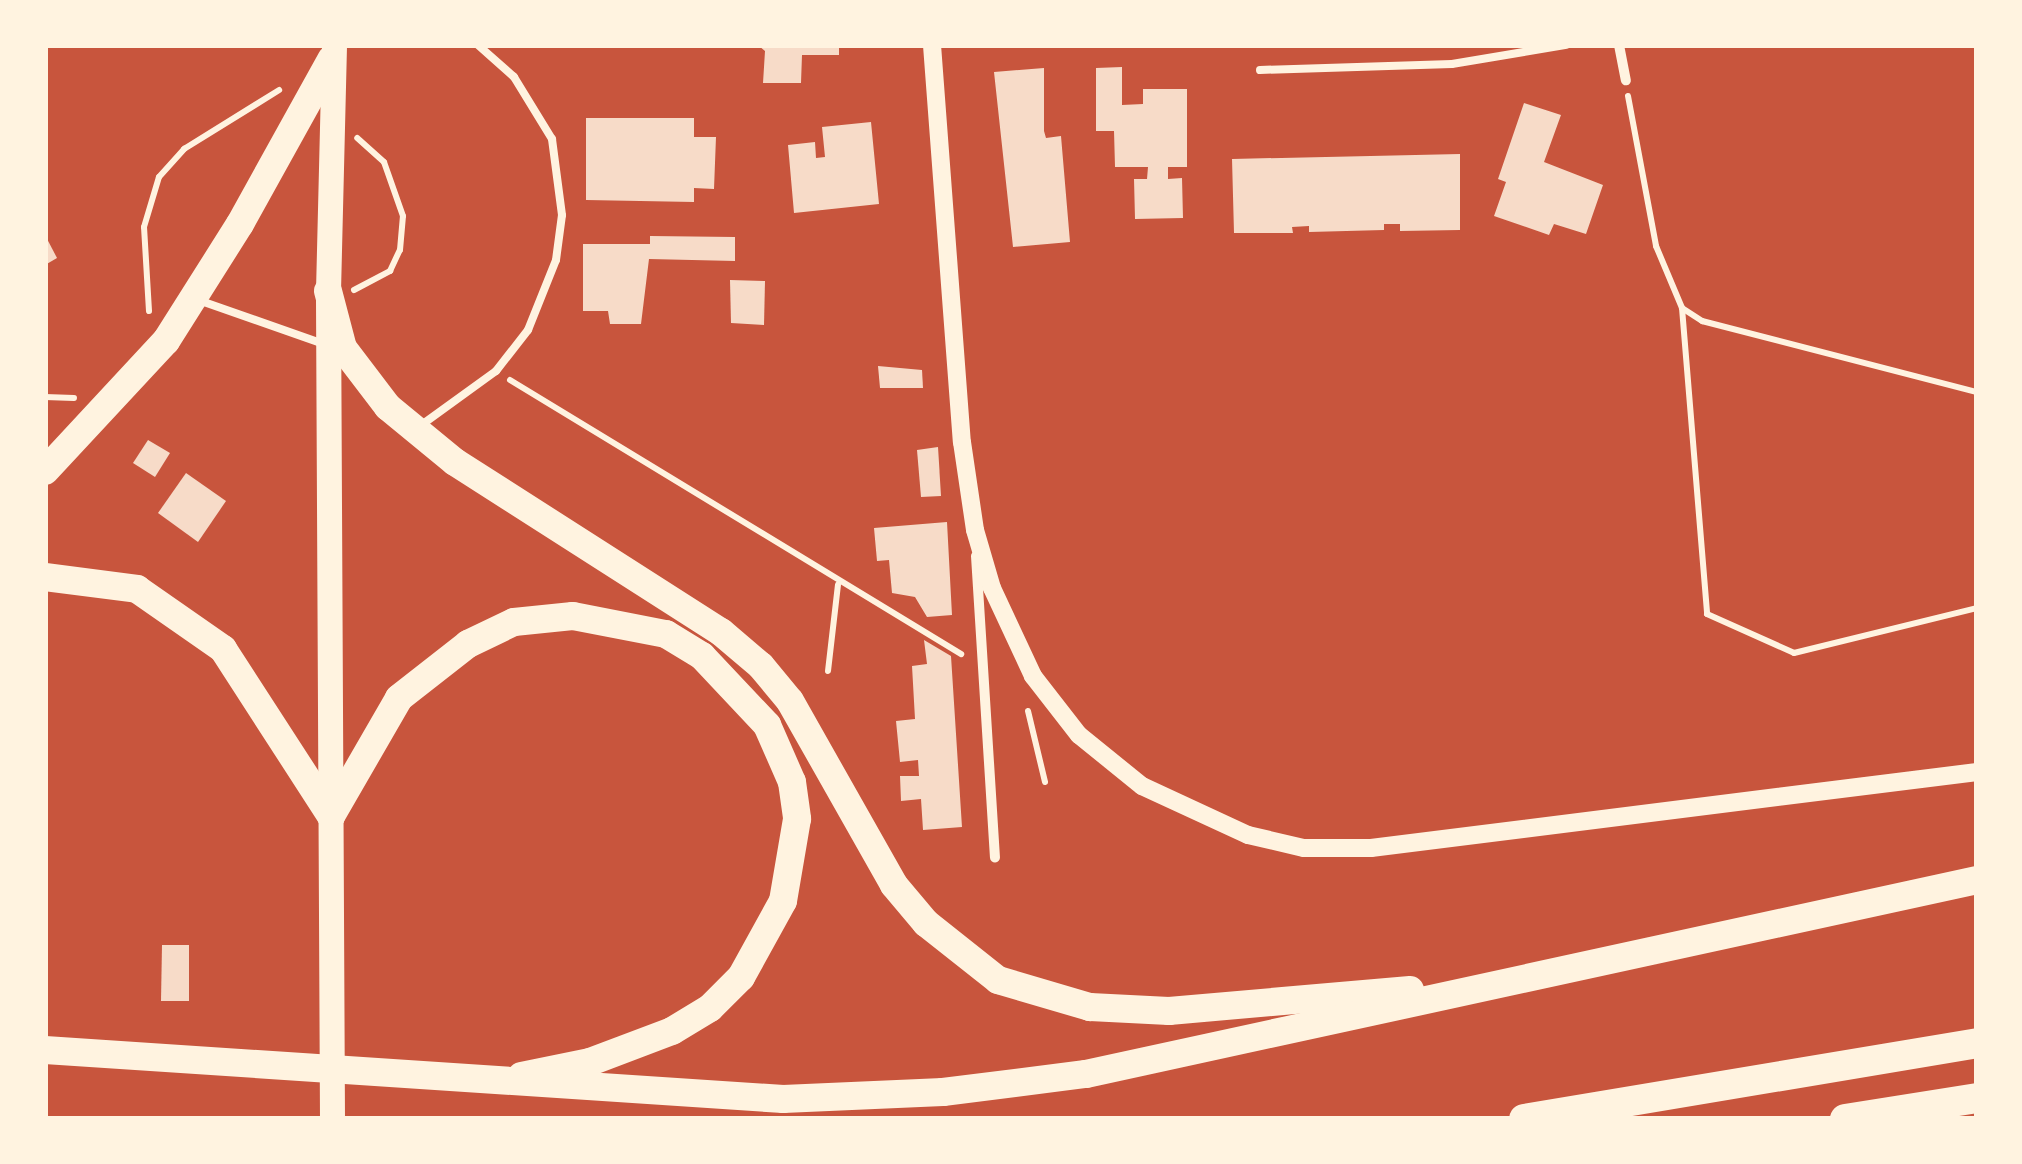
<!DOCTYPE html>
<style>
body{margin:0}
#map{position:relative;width:2022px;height:1164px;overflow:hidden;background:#c8553d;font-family:"Source Sans 3",sans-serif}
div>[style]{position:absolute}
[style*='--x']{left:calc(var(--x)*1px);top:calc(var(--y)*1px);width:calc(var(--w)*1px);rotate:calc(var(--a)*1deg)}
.building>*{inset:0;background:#f7dbc8}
.path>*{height:6px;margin:-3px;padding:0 3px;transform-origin:3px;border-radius:3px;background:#fff3e0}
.service>*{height:8px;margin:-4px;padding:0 4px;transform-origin:4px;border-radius:4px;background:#fff3e0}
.minor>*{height:10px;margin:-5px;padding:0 5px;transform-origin:5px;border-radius:5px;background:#fff3e0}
.tertiary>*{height:18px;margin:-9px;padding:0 9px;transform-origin:9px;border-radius:9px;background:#fff3e0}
.primary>*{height:25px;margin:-12.5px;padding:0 12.5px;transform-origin:12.5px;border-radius:12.5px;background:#fff3e0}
.trunk>*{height:28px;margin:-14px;padding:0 14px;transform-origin:14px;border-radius:14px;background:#fff3e0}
.motorway>*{height:30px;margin:-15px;padding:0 15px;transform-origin:15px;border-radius:15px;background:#fff3e0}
span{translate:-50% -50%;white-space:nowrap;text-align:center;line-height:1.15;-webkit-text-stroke:10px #fff3e0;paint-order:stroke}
.frame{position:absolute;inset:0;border:48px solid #fff3e0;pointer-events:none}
</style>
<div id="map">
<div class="building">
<i style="clip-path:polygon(758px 45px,839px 45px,839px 55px,802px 55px,801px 83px,763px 83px,765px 51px)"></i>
<i style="clip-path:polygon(1122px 67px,1122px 105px,1143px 104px,1143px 89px,1187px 89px,1187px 167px,1168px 167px,1168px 179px,1182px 178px,1183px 218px,1135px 219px,1134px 179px,1147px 179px,1148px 167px,1115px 167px,1114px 131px,1096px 131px,1096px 68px)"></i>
<i style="clip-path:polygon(1044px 68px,1044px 131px,1046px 138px,1061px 136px,1070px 242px,1013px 247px,994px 72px)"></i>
<i style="clip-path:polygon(1524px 103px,1561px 115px,1544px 162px,1603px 185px,1586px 234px,1554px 224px,1549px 235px,1494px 216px,1506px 182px,1498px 179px)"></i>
<i style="clip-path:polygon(586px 118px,694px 118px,694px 137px,716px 137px,714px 189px,694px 188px,694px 202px,586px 200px)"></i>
<i style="clip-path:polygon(871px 122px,879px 204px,794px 213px,788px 145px,815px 142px,816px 158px,825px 157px,822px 127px)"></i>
<i style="clip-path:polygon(1460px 154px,1460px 230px,1400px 231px,1400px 224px,1384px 224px,1384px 230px,1309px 232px,1309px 226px,1292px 227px,1293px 233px,1234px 233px,1232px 159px)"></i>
<i style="clip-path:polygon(45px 235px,57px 258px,45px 265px)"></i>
<i style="clip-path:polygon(650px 236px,735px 237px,735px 261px,649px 259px,641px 324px,610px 324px,608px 311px,583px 311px,583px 244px,650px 244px)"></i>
<i style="clip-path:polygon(730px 280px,765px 281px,764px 325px,731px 323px)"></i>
<i style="clip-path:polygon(878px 366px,922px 370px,923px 388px,880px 388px)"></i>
<i style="clip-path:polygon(148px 440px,170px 453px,155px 477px,133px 463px)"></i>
<i style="clip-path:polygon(938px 447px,941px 496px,921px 497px,917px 450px)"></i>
<i style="clip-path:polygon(186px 473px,226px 501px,198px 542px,158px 513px)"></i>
<i style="clip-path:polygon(947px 522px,952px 615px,927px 617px,915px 597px,892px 593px,889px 560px,877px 561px,874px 528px)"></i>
<i style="clip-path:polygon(924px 640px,951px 656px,962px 827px,923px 830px,921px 799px,901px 801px,900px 776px,919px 776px,918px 760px,900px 762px,896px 721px,915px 719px,912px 666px,927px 664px)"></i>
<i style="clip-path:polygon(162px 945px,189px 945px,189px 1001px,161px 1001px)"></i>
</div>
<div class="path">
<i style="--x:1628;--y:96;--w:153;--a:79.4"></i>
<i style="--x:1656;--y:246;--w:67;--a:67.2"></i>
<i style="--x:1682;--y:308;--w:24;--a:33"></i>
<i style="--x:1702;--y:321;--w:284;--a:14.5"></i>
<i style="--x:354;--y:290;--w:41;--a:-27.8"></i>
<i style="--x:390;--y:271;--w:23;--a:-65"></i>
<i style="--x:400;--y:250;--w:34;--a:-85"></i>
<i style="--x:403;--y:216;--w:57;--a:-109.4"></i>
<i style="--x:384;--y:162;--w:36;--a:-138"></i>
<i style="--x:1682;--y:308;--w:307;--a:85.3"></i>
<i style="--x:1707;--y:614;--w:95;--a:24.1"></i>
<i style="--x:1794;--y:653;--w:188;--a:-13.8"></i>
<i style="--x:149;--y:311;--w:84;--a:-93.4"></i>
<i style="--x:144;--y:227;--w:52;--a:-73.3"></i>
<i style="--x:159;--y:177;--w:38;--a:-48"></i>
<i style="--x:184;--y:149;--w:112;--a:-31.8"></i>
<i style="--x:510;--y:380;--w:528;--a:31.28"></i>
<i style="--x:45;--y:397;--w:29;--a:2"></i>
<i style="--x:828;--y:671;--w:87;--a:-83.4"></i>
<i style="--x:1028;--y:711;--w:73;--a:76.5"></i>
</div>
<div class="service">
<i style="--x:1260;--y:70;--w:192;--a:-1.8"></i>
<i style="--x:1452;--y:64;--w:116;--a:-9.5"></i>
<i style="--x:201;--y:301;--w:130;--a:19.3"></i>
<i style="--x:420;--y:426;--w:94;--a:-35.9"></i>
<i style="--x:496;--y:371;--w:52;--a:-52"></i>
<i style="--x:528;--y:330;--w:75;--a:-68.2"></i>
<i style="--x:556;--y:260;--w:45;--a:-82.4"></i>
<i style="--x:562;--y:215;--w:77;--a:-97.5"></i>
<i style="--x:552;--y:139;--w:73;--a:-121.5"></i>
<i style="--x:514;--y:77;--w:48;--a:-138.4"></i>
</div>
<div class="minor">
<i style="--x:1619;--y:45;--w:36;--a:79"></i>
<i style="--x:976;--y:556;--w:302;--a:86.4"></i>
</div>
<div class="tertiary">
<i style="--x:932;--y:45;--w:398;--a:85.7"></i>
<i style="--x:962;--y:442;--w:89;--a:81.6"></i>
<i style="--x:975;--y:530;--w:60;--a:73.7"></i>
<i style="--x:992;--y:588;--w:97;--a:65"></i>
<i style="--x:1033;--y:676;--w:75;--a:52.1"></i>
<i style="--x:1079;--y:735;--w:81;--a:39"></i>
<i style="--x:1142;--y:786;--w:117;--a:24.8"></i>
<i style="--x:1248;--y:835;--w:57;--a:13.1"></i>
<i style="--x:1304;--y:848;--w:67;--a:0"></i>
<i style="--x:1371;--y:848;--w:611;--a:-7.15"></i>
</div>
<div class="primary">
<i style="--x:332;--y:1119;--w:828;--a:-90.28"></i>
<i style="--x:328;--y:291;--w:246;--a:-88.6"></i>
</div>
<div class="trunk">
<i style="--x:328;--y:291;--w:59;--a:75.3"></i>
<i style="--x:343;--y:348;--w:74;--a:52.7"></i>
<i style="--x:388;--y:407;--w:87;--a:39.4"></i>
<i style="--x:455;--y:462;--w:316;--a:32.6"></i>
<i style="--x:721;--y:632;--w:52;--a:40.4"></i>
<i style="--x:761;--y:666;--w:45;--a:50.4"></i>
<i style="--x:790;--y:701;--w:211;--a:60.5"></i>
<i style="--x:894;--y:885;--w:50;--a:49.9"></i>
<i style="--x:926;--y:923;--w:92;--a:38.4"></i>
<i style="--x:998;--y:980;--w:96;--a:16.4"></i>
<i style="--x:1090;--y:1007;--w:79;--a:2.9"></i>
<i style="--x:1169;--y:1011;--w:242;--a:-5"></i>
<i style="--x:45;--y:471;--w:178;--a:-47.1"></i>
<i style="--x:166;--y:341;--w:138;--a:-57.7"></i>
<i style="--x:240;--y:224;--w:188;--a:-61"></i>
<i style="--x:45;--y:577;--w:93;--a:7.4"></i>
<i style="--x:137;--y:589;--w:105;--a:34.9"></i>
<i style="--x:223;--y:649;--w:199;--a:57.1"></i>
<i style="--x:331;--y:816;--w:136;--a:-60"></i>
<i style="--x:399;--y:698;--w:88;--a:-38"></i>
<i style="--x:468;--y:644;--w:51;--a:-25.6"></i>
<i style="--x:514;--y:622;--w:59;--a:-5.8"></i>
<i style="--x:573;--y:616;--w:95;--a:11"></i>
<i style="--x:666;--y:634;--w:42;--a:31.4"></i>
<i style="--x:702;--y:656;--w:95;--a:46.7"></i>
<i style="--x:767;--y:725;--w:62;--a:66.3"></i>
<i style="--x:792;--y:782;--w:37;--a:82"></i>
<i style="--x:797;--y:819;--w:83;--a:99.7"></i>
<i style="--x:783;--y:901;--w:87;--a:118.9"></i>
<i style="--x:741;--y:977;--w:44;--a:135"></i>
<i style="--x:710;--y:1008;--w:44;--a:148.8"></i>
<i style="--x:672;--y:1031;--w:88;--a:159.3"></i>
<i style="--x:590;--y:1062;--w:70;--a:168.5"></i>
<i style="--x:45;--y:1050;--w:740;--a:3.8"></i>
<i style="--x:783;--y:1099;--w:160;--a:-2.5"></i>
<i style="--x:943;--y:1092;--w:144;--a:-7.2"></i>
<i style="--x:1086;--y:1074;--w:912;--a:-12.28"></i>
</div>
<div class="motorway">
<i style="--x:1524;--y:1119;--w:459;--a:-9.5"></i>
<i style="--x:1845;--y:1119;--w:134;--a:-9"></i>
</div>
<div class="frame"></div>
</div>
